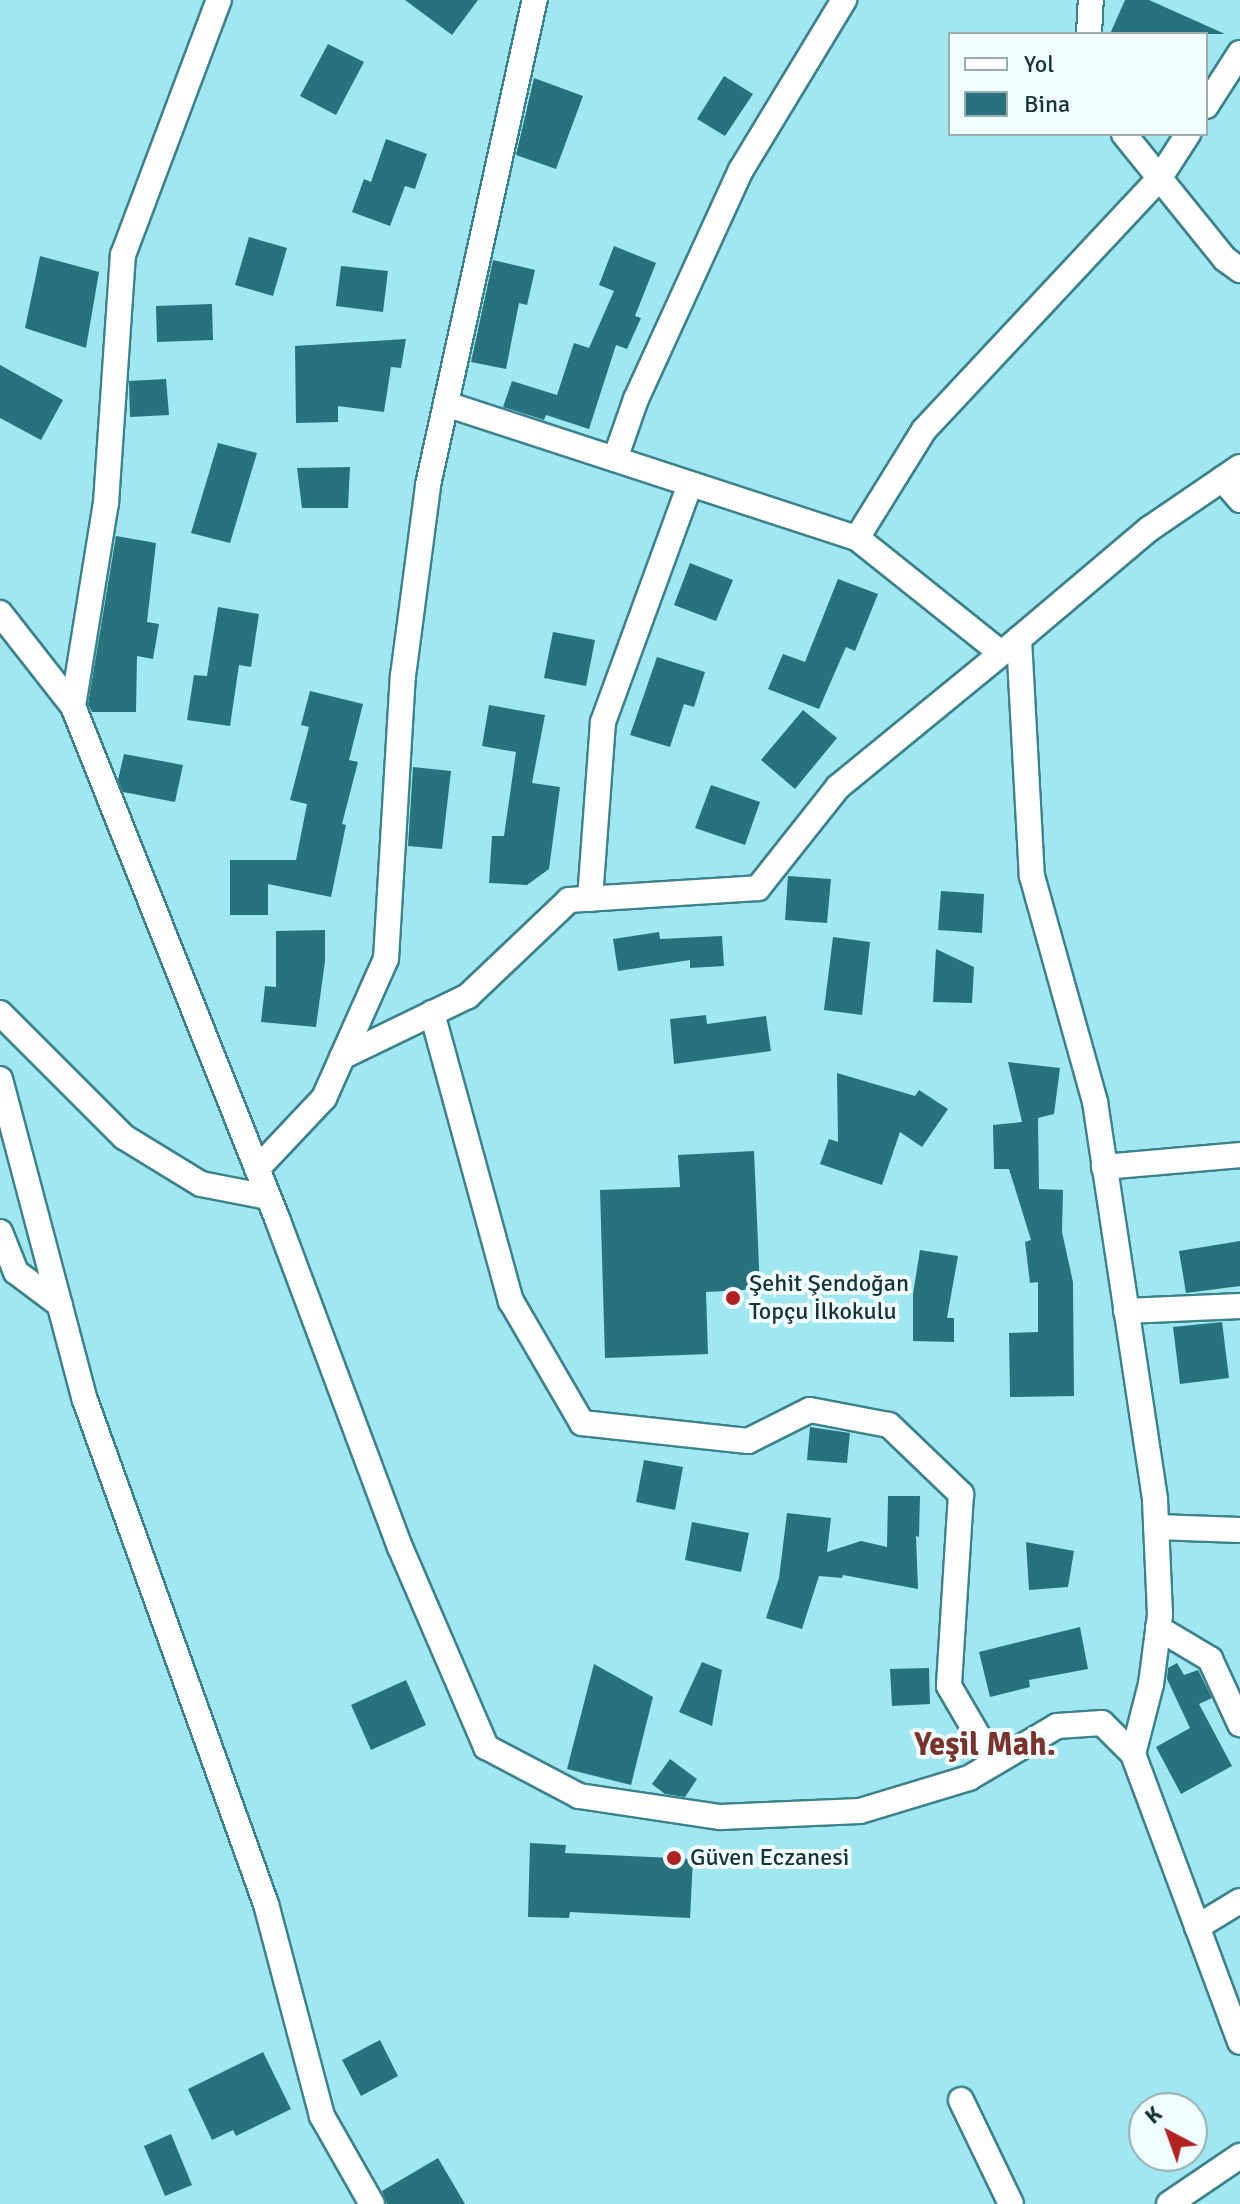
<!DOCTYPE html>
<meta charset="utf-8">
<style>
body{margin:0}
#map{position:relative;width:1240px;height:2204px;overflow:hidden;background:#a1e7f1;font-family:Signika,sans-serif}
div>[style]{position:absolute}
[style*='--x']{left:calc(var(--x)*1px);top:calc(var(--y)*1px);width:calc(var(--w)*1px);rotate:calc(var(--a)*1deg)}
.building>*{inset:0;background:#26737d}
.roads{filter:drop-shadow(2px 0 #3c828b) drop-shadow(-2px 0 #3c828b) drop-shadow(0 2px #3c828b) drop-shadow(0 -2px #3c828b)}
.minor>*{height:24px;margin:-12px;padding:0 12px;transform-origin:12px;border-radius:12px;background:#fff}
.dots>*{width:22px;height:22px;translate:-50% -50%;box-sizing:border-box;border:4px solid #f0fdff;border-radius:50%}
span{translate:-50% -50%;white-space:nowrap;text-align:center;line-height:1.15;-webkit-text-stroke:8px #f0fdff;paint-order:stroke}
.poi-label{font-size:24px;color:#163438}
.left{translate:0 -50%;text-align:left}
.district-label{font-size:32px;color:#79332c;font-weight:700}
.legend{position:absolute;left:948px;top:32px;width:260px;height:104px;box-sizing:border-box;background:#f0fdff;border:2px solid #99adaf;margin:0;padding:10px 14px;list-style:none;font-size:24px;color:#163438}
.legend li{display:flex;align-items:center;gap:16px;height:40px}
.legend b{width:40px;border:2px solid #99adaf}
.north{position:absolute;left:1128px;top:2092px;width:80px;height:80px;box-sizing:border-box;background:#f0fdff;border:2px solid #99adaf;border-radius:50%;rotate:319deg;font-size:22px;font-weight:700;line-height:32px;text-align:center;color:#163438}
.north::after{content:'';display:block;margin:auto;width:28px;height:36px;background:#b22220;clip-path:polygon(50% 0,100% 100%,50% 72%,0 100%)}
</style>
<div id="map">
<div class="building">
<i style="clip-path:polygon(405px 0,478px 0,452px 35px)"></i>
<i style="clip-path:polygon(1125px 0,1149px 0,1225px 34px,1110px 34px)"></i>
<i style="clip-path:polygon(328px 44px,364px 62px,336px 115px,300px 96px)"></i>
<i style="clip-path:polygon(724px 76px,753px 94px,725px 136px,697px 119px)"></i>
<i style="clip-path:polygon(534px 78px,583px 96px,556px 169px,516px 155px)"></i>
<i style="clip-path:polygon(386px 139px,427px 154px,415px 189px,405px 186px,390px 226px,352px 212px,364px 179px,371px 182px)"></i>
<i style="clip-path:polygon(249px 237px,287px 248px,273px 296px,235px 285px)"></i>
<i style="clip-path:polygon(614px 246px,656px 263px,635px 316px,641px 318px,627px 349px,616px 345px,589px 429px,546px 415px,544px 420px,503px 407px,512px 381px,557px 395px,574px 343px,589px 348px,614px 291px,599px 285px)"></i>
<i style="clip-path:polygon(40px 256px,99px 272px,86px 348px,25px 328px)"></i>
<i style="clip-path:polygon(493px 260px,535px 270px,527px 305px,519px 303px,506px 369px,471px 362px)"></i>
<i style="clip-path:polygon(341px 266px,388px 271px,383px 312px,336px 306px)"></i>
<i style="clip-path:polygon(212px 304px,213px 340px,157px 342px,156px 306px)"></i>
<i style="clip-path:polygon(406px 339px,401px 368px,391px 367px,384px 412px,338px 406px,338px 422px,296px 423px,295px 346px)"></i>
<i style="clip-path:polygon(0 365px,63px 400px,41px 440px,0 418px)"></i>
<i style="clip-path:polygon(166px 379px,169px 415px,130px 417px,129px 381px)"></i>
<i style="clip-path:polygon(218px 443px,257px 453px,230px 543px,191px 533px)"></i>
<i style="clip-path:polygon(350px 467px,348px 508px,302px 508px,297px 468px)"></i>
<i style="clip-path:polygon(116px 536px,156px 543px,147px 622px,159px 624px,153px 659px,137px 656px,136px 712px,92px 712px,88px 704px)"></i>
<i style="clip-path:polygon(690px 563px,733px 580px,716px 621px,674px 605px)"></i>
<i style="clip-path:polygon(838px 579px,878px 594px,855px 651px,846px 647px,819px 709px,768px 689px,783px 654px,805px 662px)"></i>
<i style="clip-path:polygon(218px 607px,259px 614px,251px 667px,239px 665px,230px 726px,187px 720px,194px 675px,207px 676px)"></i>
<i style="clip-path:polygon(553px 632px,595px 640px,586px 686px,544px 678px)"></i>
<i style="clip-path:polygon(657px 657px,705px 672px,694px 707px,684px 704px,670px 747px,630px 735px)"></i>
<i style="clip-path:polygon(310px 691px,363px 704px,349px 760px,358px 762px,342px 824px,346px 825px,331px 897px,268px 884px,268px 915px,230px 915px,230px 860px,296px 860px,307px 804px,290px 800px,309px 727px,301px 725px)"></i>
<i style="clip-path:polygon(489px 705px,545px 715px,532px 783px,560px 787px,549px 869px,527px 885px,489px 883px,492px 836px,504px 836px,516px 752px,482px 746px)"></i>
<i style="clip-path:polygon(803px 710px,837px 738px,795px 789px,761px 760px)"></i>
<i style="clip-path:polygon(124px 754px,183px 765px,175px 802px,123px 792px,118px 780px)"></i>
<i style="clip-path:polygon(413px 767px,451px 771px,442px 849px,408px 846px)"></i>
<i style="clip-path:polygon(711px 785px,760px 802px,745px 845px,695px 828px)"></i>
<i style="clip-path:polygon(788px 876px,831px 879px,827px 923px,785px 920px)"></i>
<i style="clip-path:polygon(941px 891px,984px 894px,982px 933px,938px 930px)"></i>
<i style="clip-path:polygon(325px 930px,325px 961px,316px 1027px,261px 1022px,265px 986px,276px 987px,276px 931px)"></i>
<i style="clip-path:polygon(659px 932px,660px 939px,722px 936px,724px 966px,690px 968px,690px 960px,618px 971px,613px 939px)"></i>
<i style="clip-path:polygon(833px 937px,870px 942px,862px 1015px,824px 1010px)"></i>
<i style="clip-path:polygon(936px 949px,974px 967px,972px 1003px,933px 1002px)"></i>
<i style="clip-path:polygon(706px 1015px,707px 1024px,766px 1016px,771px 1051px,674px 1064px,670px 1019px)"></i>
<i style="clip-path:polygon(1008px 1062px,1060px 1068px,1054px 1114px,1038px 1118px,1039px 1189px,1063px 1190px,1062px 1232px,1073px 1282px,1074px 1396px,1010px 1397px,1009px 1333px,1038px 1332px,1038px 1282px,1030px 1283px,1025px 1242px,1031px 1240px,1009px 1169px,994px 1169px,993px 1125px,1022px 1122px)"></i>
<i style="clip-path:polygon(837px 1073px,915px 1096px,919px 1090px,948px 1109px,922px 1147px,900px 1132px,882px 1185px,820px 1164px,829px 1139px,838px 1142px)"></i>
<i style="clip-path:polygon(754px 1151px,760px 1289px,706px 1292px,708px 1354px,605px 1358px,600px 1190px,680px 1187px,678px 1155px)"></i>
<i style="clip-path:polygon(1240px 1241px,1240px 1286px,1186px 1293px,1179px 1251px)"></i>
<i style="clip-path:polygon(920px 1250px,958px 1256px,947px 1318px,954px 1318px,954px 1342px,913px 1341px,913px 1294px)"></i>
<i style="clip-path:polygon(1222px 1322px,1229px 1378px,1180px 1384px,1173px 1327px)"></i>
<i style="clip-path:polygon(810px 1427px,850px 1433px,847px 1463px,807px 1460px)"></i>
<i style="clip-path:polygon(644px 1460px,683px 1467px,675px 1510px,636px 1502px)"></i>
<i style="clip-path:polygon(888px 1496px,920px 1496px,919px 1537px,916px 1536px,918px 1589px,843px 1575px,842px 1578px,819px 1576px,802px 1629px,766px 1618px,779px 1578px,787px 1513px,831px 1518px,827px 1552px,861px 1541px,887px 1547px)"></i>
<i style="clip-path:polygon(692px 1522px,749px 1533px,741px 1572px,685px 1560px)"></i>
<i style="clip-path:polygon(1026px 1542px,1074px 1551px,1068px 1587px,1029px 1590px)"></i>
<i style="clip-path:polygon(1080px 1627px,1088px 1669px,1029px 1680px,1030px 1687px,990px 1697px,979px 1652px)"></i>
<i style="clip-path:polygon(702px 1662px,722px 1670px,712px 1726px,679px 1712px)"></i>
<i style="clip-path:polygon(1177px 1663px,1184px 1675px,1198px 1670px,1212px 1698px,1199px 1704px,1232px 1766px,1181px 1794px,1156px 1747px,1190px 1728px,1167px 1679px,1168px 1668px)"></i>
<i style="clip-path:polygon(594px 1664px,653px 1697px,631px 1785px,567px 1769px)"></i>
<i style="clip-path:polygon(929px 1668px,930px 1704px,892px 1706px,890px 1669px)"></i>
<i style="clip-path:polygon(406px 1680px,426px 1725px,371px 1750px,351px 1705px)"></i>
<i style="clip-path:polygon(670px 1759px,697px 1779px,685px 1797px,665px 1794px,652px 1784px)"></i>
<i style="clip-path:polygon(530px 1843px,566px 1845px,565px 1853px,693px 1859px,690px 1918px,570px 1912px,569px 1918px,528px 1917px)"></i>
<i style="clip-path:polygon(380px 2040px,398px 2076px,361px 2096px,342px 2060px)"></i>
<i style="clip-path:polygon(263px 2052px,291px 2109px,236px 2136px,233px 2130px,212px 2140px,188px 2089px)"></i>
<i style="clip-path:polygon(171px 2134px,192px 2185px,165px 2196px,144px 2146px)"></i>
<i style="clip-path:polygon(438px 2158px,465px 2204px,387px 2204px,382px 2191px)"></i>
</div>
<div class="roads">
<div class="minor">
<i style="--x:1089;--y:34;--w:34;--a:-87"></i>
<i style="--x:1206;--y:106;--w:63;--a:-57.3"></i>
<i style="--x:1124;--y:134;--w:161;--a:51.1"></i>
<i style="--x:1225;--y:259;--w:19;--a:36"></i>
<i style="--x:446;--y:404;--w:432;--a:18.1"></i>
<i style="--x:857;--y:538;--w:184;--a:38.6"></i>
<i style="--x:615;--y:459;--w:64;--a:-70.7"></i>
<i style="--x:636;--y:399;--w:252;--a:-65.4"></i>
<i style="--x:741;--y:170;--w:199;--a:-58.8"></i>
<i style="--x:1240;--y:467;--w:110;--a:145.7"></i>
<i style="--x:1149;--y:529;--w:170;--a:139.8"></i>
<i style="--x:1019;--y:639;--w:237;--a:86.9"></i>
<i style="--x:1032;--y:876;--w:235;--a:74.4"></i>
<i style="--x:1095;--y:1102;--w:402;--a:81.4"></i>
<i style="--x:1155;--y:1500;--w:115;--a:87.5"></i>
<i style="--x:1160;--y:1615;--w:70;--a:97.4"></i>
<i style="--x:1151;--y:1684;--w:72;--a:104.4"></i>
<i style="--x:1133;--y:1754;--w:307;--a:69.6"></i>
<i style="--x:1222;--y:479;--w:28;--a:49"></i>
<i style="--x:857;--y:538;--w:127;--a:-58.2"></i>
<i style="--x:924;--y:430;--w:344;--a:-46.9"></i>
<i style="--x:1159;--y:179;--w:54;--a:-57.2"></i>
<i style="--x:0;--y:613;--w:118;--a:51.9"></i>
<i style="--x:73;--y:706;--w:554;--a:68.29"></i>
<i style="--x:278;--y:1221;--w:348;--a:69.5"></i>
<i style="--x:400;--y:1547;--w:218;--a:66.7"></i>
<i style="--x:486;--y:1747;--w:105;--a:27.8"></i>
<i style="--x:579;--y:1796;--w:143;--a:8.5"></i>
<i style="--x:720;--y:1817;--w:140;--a:-2.5"></i>
<i style="--x:860;--y:1811;--w:114;--a:-16.8"></i>
<i style="--x:969;--y:1778;--w:102;--a:-30.6"></i>
<i style="--x:1057;--y:1726;--w:45;--a:-3.8"></i>
<i style="--x:1102;--y:1723;--w:44;--a:45"></i>
<i style="--x:73;--y:706;--w:206;--a:-80.8"></i>
<i style="--x:106;--y:503;--w:249;--a:-86.1"></i>
<i style="--x:123;--y:255;--w:272;--a:-69.4"></i>
<i style="--x:590;--y:899;--w:177;--a:-85.8"></i>
<i style="--x:603;--y:722;--w:253;--a:-69.9"></i>
<i style="--x:0;--y:1013;--w:175;--a:45"></i>
<i style="--x:124;--y:1137;--w:90;--a:31.4"></i>
<i style="--x:201;--y:1184;--w:68;--a:11"></i>
<i style="--x:432;--y:1013;--w:299;--a:74.7"></i>
<i style="--x:511;--y:1301;--w:141;--a:59.8"></i>
<i style="--x:582;--y:1423;--w:167;--a:6.2"></i>
<i style="--x:748;--y:1441;--w:69;--a:-26.6"></i>
<i style="--x:810;--y:1410;--w:80;--a:10.8"></i>
<i style="--x:889;--y:1425;--w:100;--a:43.8"></i>
<i style="--x:961;--y:1494;--w:192;--a:93.6"></i>
<i style="--x:949;--y:1686;--w:89;--a:59.7"></i>
<i style="--x:342;--y:1057;--w:140;--a:-25.8"></i>
<i style="--x:468;--y:996;--w:139;--a:-43.5"></i>
<i style="--x:569;--y:900;--w:189;--a:-3.6"></i>
<i style="--x:758;--y:888;--w:129;--a:-51.6"></i>
<i style="--x:838;--y:787;--w:234;--a:-39.3"></i>
<i style="--x:0;--y:1079;--w:332;--a:75.2"></i>
<i style="--x:85;--y:1400;--w:536;--a:70.25"></i>
<i style="--x:266;--y:1904;--w:219;--a:75.2"></i>
<i style="--x:322;--y:2116;--w:101;--a:60.4"></i>
<i style="--x:1104;--y:1167;--w:137;--a:-5"></i>
<i style="--x:257;--y:1169;--w:98;--a:-46.7"></i>
<i style="--x:324;--y:1098;--w:152;--a:-66"></i>
<i style="--x:386;--y:959;--w:284;--a:-86.6"></i>
<i style="--x:403;--y:676;--w:193;--a:-82.5"></i>
<i style="--x:428;--y:485;--w:497;--a:-77.6"></i>
<i style="--x:0;--y:1232;--w:43;--a:68.2"></i>
<i style="--x:16;--y:1272;--w:55;--a:36.9"></i>
<i style="--x:1126;--y:1311;--w:114;--a:-2.5"></i>
<i style="--x:1156;--y:1527;--w:84;--a:2"></i>
<i style="--x:1158;--y:1628;--w:61;--a:30.8"></i>
<i style="--x:1210;--y:1659;--w:72;--a:65.2"></i>
<i style="--x:1197;--y:1927;--w:50;--a:-31.2"></i>
<i style="--x:961;--y:2100;--w:115;--a:64.3"></i>
<i style="--x:1169;--y:2204;--w:86;--a:-34.1"></i>
</div>
</div>
<div class="dots">
<i style="left:733px;top:1298px;background:#b22220"></i>
<i style="left:674px;top:1858px;background:#b22220"></i>
</div>
<div class="poi-label">
<span class="left" style="left:749px;top:1298px">Şehit Şendoğan<br>Topçu İlkokulu</span>
<span class="left" style="left:690px;top:1858px">Güven Eczanesi</span>
</div>
<div class="district-label">
<span style="left:985px;top:1745px">Yeşil Mah.</span>
</div>
<ul class="legend">
<li><b style="height:10px;background:#fff"></b>Yol</li>
<li><b style="height:22px;background:#26737d"></b>Bina</li>
</ul>
<div class="north">K</div>
</div>
